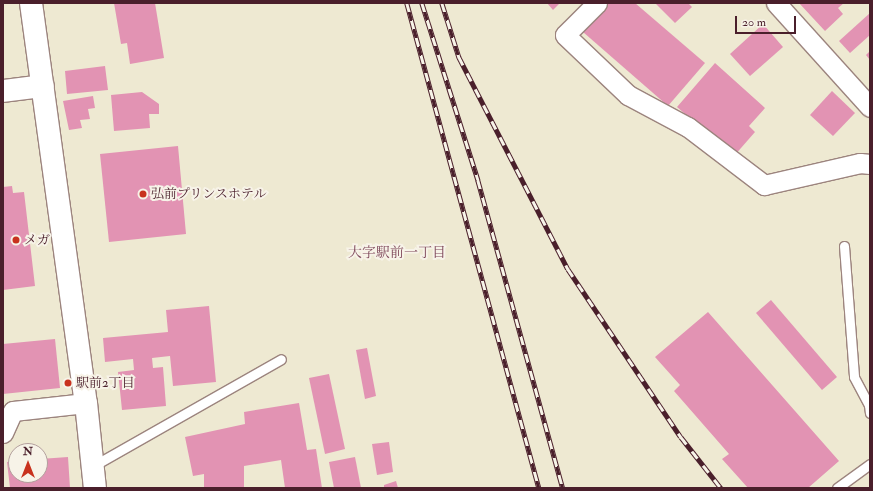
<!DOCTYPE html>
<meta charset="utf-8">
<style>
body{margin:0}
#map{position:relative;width:873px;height:491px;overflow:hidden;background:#eee9d2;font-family:"IM FELL Double Pica","Noto Serif JP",serif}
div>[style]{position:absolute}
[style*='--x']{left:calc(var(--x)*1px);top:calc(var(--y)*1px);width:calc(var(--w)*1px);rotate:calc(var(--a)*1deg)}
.building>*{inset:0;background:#e293b3}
.roads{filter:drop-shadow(1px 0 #9c847e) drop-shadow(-1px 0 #9c847e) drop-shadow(0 1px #9c847e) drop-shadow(0 -1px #9c847e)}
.service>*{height:9px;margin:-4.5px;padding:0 4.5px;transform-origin:4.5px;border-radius:4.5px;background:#fff}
.minor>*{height:19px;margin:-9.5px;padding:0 9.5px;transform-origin:9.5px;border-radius:9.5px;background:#fff}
.tertiary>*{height:22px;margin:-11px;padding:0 11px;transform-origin:11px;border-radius:11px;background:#fff}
.rail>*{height:4.5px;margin-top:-2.25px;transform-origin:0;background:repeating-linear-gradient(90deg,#f7f3e8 0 9px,#4a1f2b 0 18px);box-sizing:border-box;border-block:1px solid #4a1f2b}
.dots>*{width:11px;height:11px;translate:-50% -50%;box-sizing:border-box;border:2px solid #f7f3e8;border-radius:50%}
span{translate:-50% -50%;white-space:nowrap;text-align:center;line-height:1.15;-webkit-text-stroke:4px #f7f3e8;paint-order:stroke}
.poi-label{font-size:13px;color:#4a1f2b}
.left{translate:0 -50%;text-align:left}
.neighbourhood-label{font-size:14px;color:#7f485b}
.frame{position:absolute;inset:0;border:4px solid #4a1f2b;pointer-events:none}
.north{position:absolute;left:8px;top:443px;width:40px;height:40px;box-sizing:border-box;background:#f7f3e8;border:1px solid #b29e9c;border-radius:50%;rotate:0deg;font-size:11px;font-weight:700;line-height:16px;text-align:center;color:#4a1f2b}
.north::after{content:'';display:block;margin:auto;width:14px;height:18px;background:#c8321e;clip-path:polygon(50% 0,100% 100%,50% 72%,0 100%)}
.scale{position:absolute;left:735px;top:16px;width:61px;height:18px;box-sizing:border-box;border:2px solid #4a1f2b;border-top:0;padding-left:5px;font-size:12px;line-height:14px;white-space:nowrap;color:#4a1f2b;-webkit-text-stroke:3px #f7f3e8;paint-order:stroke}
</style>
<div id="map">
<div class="building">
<i style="clip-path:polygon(114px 3px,155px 3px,164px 58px,130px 64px,127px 43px,121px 44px)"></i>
<i style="clip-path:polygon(547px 3px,560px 3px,553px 10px)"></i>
<i style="clip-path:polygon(608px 3px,635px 3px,705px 63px,668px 106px,583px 32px)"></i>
<i style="clip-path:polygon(655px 3px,688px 3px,692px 7px,675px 23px)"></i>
<i style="clip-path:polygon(799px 3px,844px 3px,838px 8px,843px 14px,825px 31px)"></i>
<i style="clip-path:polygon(870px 13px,870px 35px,850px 53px,839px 41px)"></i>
<i style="clip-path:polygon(763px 24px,783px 47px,750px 76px,730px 54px)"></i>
<i style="clip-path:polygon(870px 51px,870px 60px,866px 55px)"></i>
<i style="clip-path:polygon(715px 63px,765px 108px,749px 126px,755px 132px,734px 156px,677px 107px)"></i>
<i style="clip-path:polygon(105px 66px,108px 90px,67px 94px,65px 71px)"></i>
<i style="clip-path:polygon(832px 91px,855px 113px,833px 136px,810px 115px)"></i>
<i style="clip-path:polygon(142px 92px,159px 104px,159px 114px,149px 114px,150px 128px,114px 131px,111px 95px)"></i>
<i style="clip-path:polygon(93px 96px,95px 108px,88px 109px,90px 119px,80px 120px,82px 128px,69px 130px,63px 101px)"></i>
<i style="clip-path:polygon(178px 146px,186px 234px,109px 242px,100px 154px)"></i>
<i style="clip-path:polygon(12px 186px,13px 193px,24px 192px,35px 286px,3px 290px,3px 187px)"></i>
<i style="clip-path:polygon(771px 300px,837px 377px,822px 390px,756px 313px)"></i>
<i style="clip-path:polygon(209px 306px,216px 382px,173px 386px,170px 356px,152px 358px,153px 368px,163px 367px,166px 406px,122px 410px,118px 372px,134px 370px,133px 359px,105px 362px,103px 338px,168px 332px,166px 310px)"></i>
<i style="clip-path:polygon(708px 312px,839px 461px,808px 488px,748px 488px,722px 459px,729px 454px,674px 391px,680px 385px,655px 357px)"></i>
<i style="clip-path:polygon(55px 339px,60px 388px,3px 394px,3px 344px)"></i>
<i style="clip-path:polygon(367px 348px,376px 396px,365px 399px,356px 350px)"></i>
<i style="clip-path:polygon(329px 374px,345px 449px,325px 454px,309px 378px)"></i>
<i style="clip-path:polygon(299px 403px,307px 450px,316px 449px,322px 488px,285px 488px,281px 460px,244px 466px,244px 488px,204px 488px,204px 474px,193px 476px,185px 437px,245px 424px,244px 412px)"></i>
<i style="clip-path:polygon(389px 442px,393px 472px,377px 475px,372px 444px)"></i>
<i style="clip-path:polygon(68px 457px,70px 488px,10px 488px,7px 462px,16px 461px,16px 475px,40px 475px,40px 459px)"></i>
<i style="clip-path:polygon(355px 457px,361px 488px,334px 488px,329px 462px)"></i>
<i style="clip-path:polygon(396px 481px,398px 488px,384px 488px,384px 485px)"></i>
</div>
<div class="roads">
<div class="service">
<i style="--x:844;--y:246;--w:131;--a:85.6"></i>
<i style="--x:854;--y:377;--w:32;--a:62"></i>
<i style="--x:869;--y:405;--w:8;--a:83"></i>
<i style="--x:93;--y:466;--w:216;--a:-29.6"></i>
<i style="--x:837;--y:488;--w:41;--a:-36"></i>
</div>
<div class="minor">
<i style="--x:597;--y:3;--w:45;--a:135"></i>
<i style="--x:565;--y:35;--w:87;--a:43.6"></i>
<i style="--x:628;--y:95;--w:68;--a:28.1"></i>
<i style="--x:688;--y:127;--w:96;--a:37.3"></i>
<i style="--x:764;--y:185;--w:98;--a:-12.9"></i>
<i style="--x:860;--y:163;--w:10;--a:6"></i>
<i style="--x:776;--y:3;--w:140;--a:47.9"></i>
<i style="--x:3;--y:433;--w:24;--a:-66"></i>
<i style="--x:13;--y:411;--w:73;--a:-6.3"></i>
</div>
<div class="tertiary">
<i style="--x:31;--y:3;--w:404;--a:82.2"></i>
<i style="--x:86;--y:403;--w:85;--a:84"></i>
<i style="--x:3;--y:91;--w:40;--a:-7.1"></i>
</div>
</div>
<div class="rail">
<i style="--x:407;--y:3;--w:503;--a:74.77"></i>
<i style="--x:422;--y:3;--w:186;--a:72.4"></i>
<i style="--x:478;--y:180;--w:320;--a:74.6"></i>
<i style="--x:442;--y:3;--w:57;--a:72.5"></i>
<i style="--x:459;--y:57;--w:238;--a:62.8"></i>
<i style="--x:568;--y:269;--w:202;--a:56.1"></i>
<i style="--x:681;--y:437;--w:65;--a:51.9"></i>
</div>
<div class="dots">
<i style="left:143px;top:194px;background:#c8321e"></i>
<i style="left:16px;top:240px;background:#c8321e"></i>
<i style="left:68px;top:383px;background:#c8321e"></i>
</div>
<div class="poi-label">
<span class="left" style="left:151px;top:194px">弘前プリンスホテル</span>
<span class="left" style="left:24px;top:240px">メガ</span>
<span class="left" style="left:76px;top:383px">駅前2丁目</span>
</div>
<div class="neighbourhood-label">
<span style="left:397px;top:253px">大字駅前一丁目</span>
</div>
<div class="frame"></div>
<div class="north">N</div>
<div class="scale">20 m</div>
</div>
